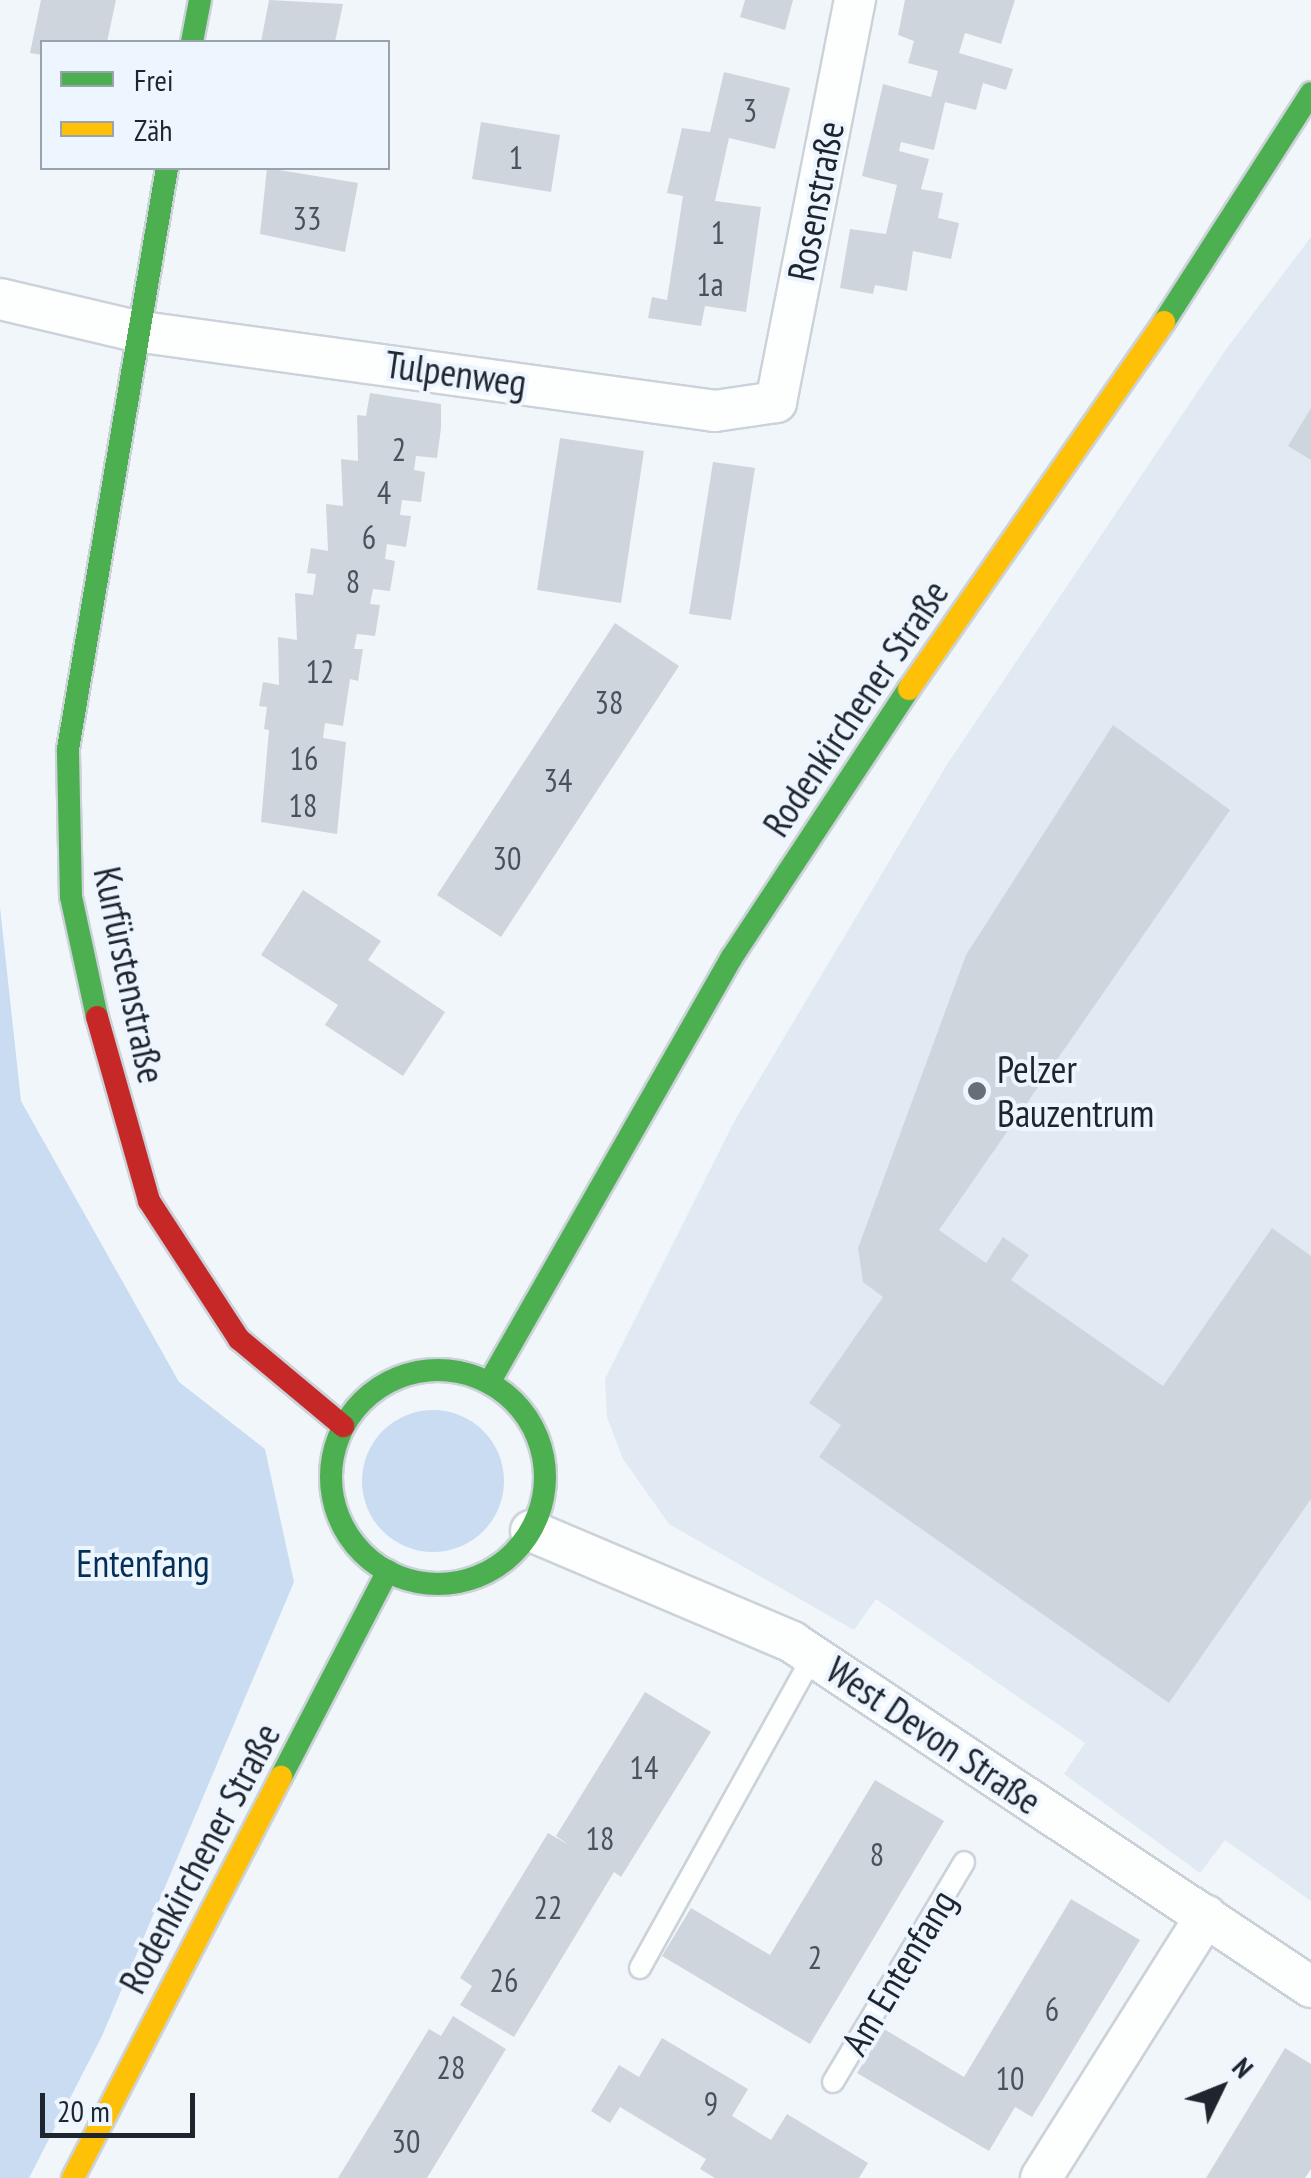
<!DOCTYPE html>
<meta charset="utf-8">
<style>
body{margin:0}
#map{position:relative;width:1311px;height:2178px;overflow:hidden;background:#f1f6fb;font-family:"PT Sans Narrow",sans-serif}
div>[style]{position:absolute}
[style*='--x']{left:calc(var(--x)*1px);top:calc(var(--y)*1px);width:calc(var(--w)*1px);rotate:calc(var(--a)*1deg)}
.built>*{inset:0;background:#e1e9f2}
.green>*{inset:0;background:#c9dcf2}
.round{border-radius:50%}
.building>*{inset:0;background:#cfd5dc}
.roads{filter:drop-shadow(2px 0 #ccd2d9) drop-shadow(-2px 0 #ccd2d9) drop-shadow(0 2px #ccd2d9) drop-shadow(0 -2px #ccd2d9)}
.lane>*{height:20px;margin:-10px;padding:0 10px;transform-origin:10px;border-radius:10px;background:#fdfefe}
.street>*{height:40px;margin:-20px;padding:0 20px;transform-origin:20px;border-radius:20px;background:#fdfefe}
.fast>*{height:22px;margin:-11px;padding:0 11px;transform-origin:11px;border-radius:11px;background:#4caf50}
.fast>.ring{margin:-11px;padding:0;box-sizing:content-box;background:none;border:22px solid #4caf50;border-radius:50%}
.slow>*{height:22px;margin:-11px;padding:0 11px;transform-origin:11px;border-radius:11px;background:#ffc107}
.jam>*{height:22px;margin:-11px;padding:0 11px;transform-origin:11px;border-radius:11px;background:#c62828}
.dots>*{width:28px;height:28px;translate:-50% -50%;box-sizing:border-box;border:5px solid #edf5ff;border-radius:50%}
span{translate:-50% -50%;white-space:nowrap;text-align:center;line-height:1.15;-webkit-text-stroke:8px #edf5ff;paint-order:stroke}
.number-label{font-size:32px;color:#4a515a}
.number-label span{-webkit-text-stroke-width:0}
.street-label{font-size:38px;color:#1e252e}
.poi-label{font-size:38px;color:#1e252e}
.left{translate:0 -50%;text-align:left}
.park-label{font-size:38px;color:#062f57}
.legend{position:absolute;left:40px;top:40px;width:350px;height:130px;box-sizing:border-box;background:#edf5ff;border:2px solid #9aa2ab;margin:0;padding:12px 18px;list-style:none;font-size:30px;color:#1e252e}
.legend li{display:flex;align-items:center;gap:20px;height:50px}
.legend b{width:50px;border:2px solid #9aa2ab}
.north{position:absolute;left:1171px;top:2038px;width:100px;height:100px;-webkit-text-stroke:8px #edf5ff;paint-order:stroke;rotate:47deg;font-size:28px;font-weight:700;line-height:40px;text-align:center;color:#1e252e}
.north::after{content:'';display:block;margin:auto;width:35px;height:45px;background:#1e252e;clip-path:polygon(50% 0,100% 100%,50% 72%,0 100%)}
.scale{position:absolute;left:40px;top:2093px;width:155px;height:45px;box-sizing:border-box;border:5px solid #1e252e;border-top:0;padding-left:12px;font-size:30px;line-height:35px;white-space:nowrap;color:#1e252e;-webkit-text-stroke:8px #edf5ff;paint-order:stroke}
</style>
<div id="map">
<div class="built">
<i style="clip-path:polygon(1311px 237px,1311px 1901px,1225px 1840px,1200px 1873px,1064px 1774px,1085px 1743px,876px 1599px,854px 1630px,669px 1524px,623px 1459px,607px 1417px,605px 1379px,735px 1120px,946px 766px,1227px 348px)"></i>
</div>
<div class="green">
<i style="clip-path:polygon(0 907px,21px 1101px,179px 1382px,265px 1449px,294px 1582px,102px 2036px,29px 2178px,0 2178px)"></i>
<i class="round" style="left:362px;top:1410px;width:142px;height:142px"></i>
</div>
<div class="building">
<i style="clip-path:polygon(41px 0,116px 0,107px 42px,42px 42px,42px 55px,30px 53px)"></i>
<i style="clip-path:polygon(269px 0,343px 4px,335px 42px,261px 42px)"></i>
<i style="clip-path:polygon(745px 0,793px 0,785px 30px,740px 17px)"></i>
<i style="clip-path:polygon(905px 0,1015px 0,1001px 44px,965px 33px,959px 53px,1013px 69px,1006px 90px,983px 83px,976px 110px,945px 102px,934px 150px,901px 142px,899px 151px,929px 159px,921px 189px,943px 193px,938px 218px,959px 223px,951px 259px,913px 251px,907px 291px,875px 285px,873px 294px,840px 288px,850px 229px,886px 234px,897px 185px,862px 176px,883px 84px,931px 97px,938px 71px,908px 63px,914px 41px,898px 35px)"></i>
<i style="clip-path:polygon(724px 72px,790px 88px,775px 149px,729px 138px,715px 201px,761px 207px,746px 312px,705px 306px,701px 326px,648px 318px,652px 297px,667px 300px,683px 196px,667px 193px,682px 128px,710px 132px)"></i>
<i style="clip-path:polygon(481px 122px,560px 135px,551px 192px,472px 179px)"></i>
<i style="clip-path:polygon(267px 168px,358px 183px,345px 252px,260px 234px)"></i>
<i style="clip-path:polygon(370px 393px,441px 404px,441px 428px,437px 458px,416px 456px,414px 470px,425px 472px,421px 502px,402px 500px,400px 515px,411px 516px,406px 547px,387px 544px,385px 559px,395px 561px,390px 591px,373px 589px,370px 604px,380px 605px,375px 636px,357px 634px,354px 649px,363px 649px,358px 681px,350px 679px,343px 726px,325px 723px,323px 738px,346px 742px,337px 834px,261px 822px,269px 730px,264px 729px,267px 707px,259px 706px,263px 682px,279px 685px,278px 637px,297px 640px,295px 593px,313px 595px,316px 574px,307px 573px,311px 548px,328px 551px,326px 504px,343px 506px,341px 459px,358px 461px,357px 415px,366px 416px)"></i>
<i style="clip-path:polygon(1311px 408px,1311px 460px,1288px 446px)"></i>
<i style="clip-path:polygon(560px 438px,644px 451px,621px 603px,537px 590px)"></i>
<i style="clip-path:polygon(713px 462px,755px 468px,731px 620px,689px 614px)"></i>
<i style="clip-path:polygon(615px 623px,679px 666px,501px 937px,437px 895px)"></i>
<i style="clip-path:polygon(1113px 725px,1230px 810px,939px 1230px,986px 1263px,1003px 1237px,1029px 1255px,1011px 1280px,1163px 1386px,1272px 1228px,1311px 1256px,1311px 1499px,1169px 1703px,819px 1457px,841px 1425px,809px 1403px,883px 1297px,863px 1282px,858px 1248px,966px 955px)"></i>
<i style="clip-path:polygon(303px 890px,381px 941px,368px 960px,445px 1012px,403px 1076px,325px 1025px,338px 1005px,261px 955px)"></i>
<i style="clip-path:polygon(645px 1692px,711px 1732px,621px 1877px,614px 1872px,514px 2037px,460px 2005px,472px 1986px,460px 1978px,548px 1833px,569px 1845px,556px 1836px)"></i>
<i style="clip-path:polygon(875px 1780px,944px 1821px,810px 2044px,662px 1956px,691px 1908px,770px 1955px)"></i>
<i style="clip-path:polygon(1071px 1899px,1140px 1940px,1032px 2117px,1015px 2107px,989px 2151px,857px 2073px,884px 2029px,964px 2077px)"></i>
<i style="clip-path:polygon(453px 2016px,506px 2049px,427px 2178px,338px 2178px,429px 2029px,441px 2036px)"></i>
<i style="clip-path:polygon(662px 2038px,748px 2089px,732px 2116px,771px 2140px,787px 2114px,868px 2163px,859px 2178px,715px 2178px,700px 2169px,706px 2159px,620px 2107px,610px 2123px,591px 2111px,619px 2065px,639px 2077px)"></i>
<i style="clip-path:polygon(1285px 2048px,1311px 2064px,1311px 2169px,1305px 2178px,1206px 2178px)"></i>
</div>
<div class="roads">
<div class="lane">
<i style="--x:640;--y:1968;--w:357;--a:-61"></i>
<i style="--x:833;--y:2082;--w:256;--a:-59.2"></i>
</div>
<div class="street">
<i style="--x:0;--y:299;--w:139;--a:13.3"></i>
<i style="--x:135;--y:331;--w:585;--a:7.85"></i>
<i style="--x:715;--y:411;--w:62;--a:-8.4"></i>
<i style="--x:776;--y:402;--w:410;--a:-78.9"></i>
<i style="--x:531;--y:1531;--w:284;--a:23"></i>
<i style="--x:792;--y:1642;--w:623;--a:33.61"></i>
<i style="--x:1041;--y:2178;--w:310;--a:-57.8"></i>
</div>
<div class="fast">
<i style="--x:192;--y:42;--w:43;--a:-79.2"></i>
<i style="--x:1164;--y:322;--w:272;--a:-57.3"></i>
<i style="--x:97;--y:1017;--w:123;--a:-102.2"></i>
<i style="--x:71;--y:897;--w:148;--a:-91.2"></i>
<i style="--x:68;--y:749;--w:589;--a:-80.33"></i>
<i class="ring" style="left:331px;top:1370px;width:192px;height:192px"></i>
<i style="--x:489;--y:1383;--w:490;--a:-60.3"></i>
<i style="--x:732;--y:957;--w:321;--a:-56.6"></i>
<i style="--x:281;--y:1777;--w:232;--a:-62.6"></i>
</div>
<div class="slow">
<i style="--x:909;--y:689;--w:447;--a:-55.2"></i>
<i style="--x:73;--y:2178;--w:452;--a:-62.6"></i>
</div>
<div class="jam">
<i style="--x:97;--y:1017;--w:191;--a:74.2"></i>
<i style="--x:149;--y:1201;--w:165;--a:56.9"></i>
<i style="--x:239;--y:1339;--w:136;--a:39.9"></i>
</div>
</div>
<div class="dots">
<i style="left:977px;top:1091px;background:#686e76"></i>
</div>
<div class="number-label">
<span style="left:750px;top:110px">3</span>
<span style="left:516px;top:157px">1</span>
<span style="left:307px;top:218px">33</span>
<span style="left:718px;top:232px">1</span>
<span style="left:710px;top:284px">1a</span>
<span style="left:399px;top:449px">2</span>
<span style="left:384px;top:492px">4</span>
<span style="left:369px;top:537px">6</span>
<span style="left:353px;top:581px">8</span>
<span style="left:320px;top:671px">12</span>
<span style="left:609px;top:702px">38</span>
<span style="left:304px;top:758px">16</span>
<span style="left:558px;top:780px">34</span>
<span style="left:303px;top:805px">18</span>
<span style="left:507px;top:858px">30</span>
<span style="left:644px;top:1767px">14</span>
<span style="left:600px;top:1838px">18</span>
<span style="left:877px;top:1854px">8</span>
<span style="left:548px;top:1907px">22</span>
<span style="left:815px;top:1957px">2</span>
<span style="left:504px;top:1980px">26</span>
<span style="left:1052px;top:2009px">6</span>
<span style="left:451px;top:2067px">28</span>
<span style="left:1010px;top:2078px">10</span>
<span style="left:711px;top:2103px">9</span>
<span style="left:406px;top:2141px">30</span>
</div>
<div class="street-label">
<span style="left:815px;top:201px;rotate:-79deg">Rosenstraße</span>
<span style="left:456px;top:373px;rotate:8deg">Tulpenweg</span>
<span style="left:855px;top:708px;rotate:-56deg">Rodenkirchener Straße</span>
<span style="left:130px;top:975px;rotate:78deg">Kurfürstenstraße</span>
<span style="left:934px;top:1735px;rotate:34deg">West Devon Straße</span>
<span style="left:199px;top:1858px;rotate:-62deg">Rodenkirchener Straße</span>
<span style="left:898px;top:1972px;rotate:-59deg">Am Entenfang</span>
</div>
<div class="poi-label">
<span class="left" style="left:997px;top:1091px">Pelzer<br>Bauzentrum</span>
</div>
<div class="park-label">
<span style="left:143px;top:1563px">Entenfang</span>
</div>
<ul class="legend">
<li><b style="height:12px;background:#4caf50"></b>Frei</li>
<li><b style="height:12px;background:#ffc107"></b>Zäh</li>
</ul>
<div class="north">N</div>
<div class="scale">20 m</div>
</div>
